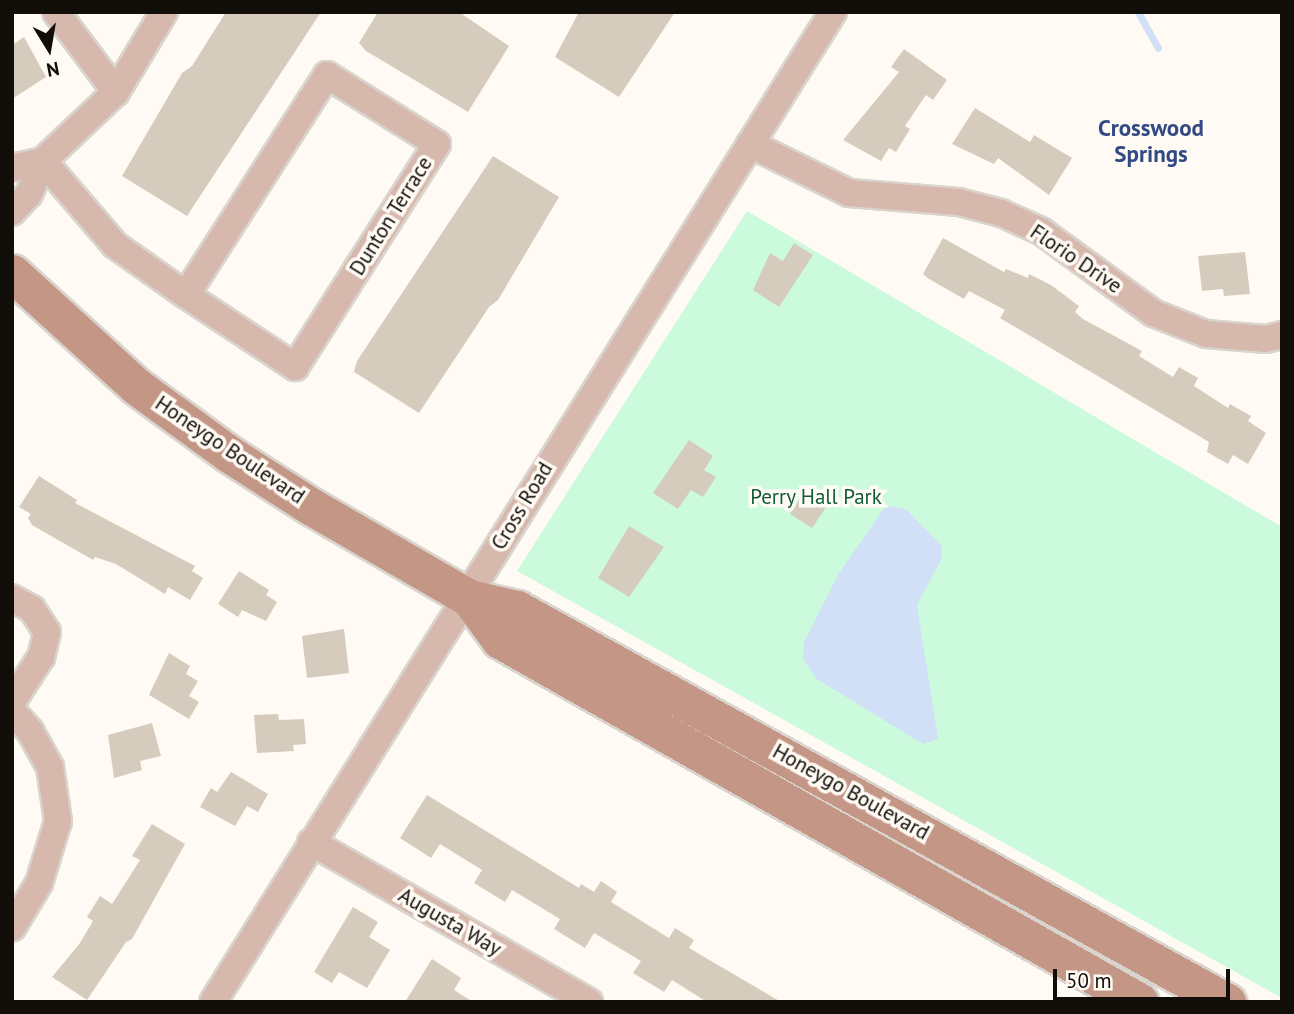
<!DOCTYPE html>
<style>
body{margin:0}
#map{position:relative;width:1294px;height:1014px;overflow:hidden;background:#fffaf4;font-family:"PT Sans",sans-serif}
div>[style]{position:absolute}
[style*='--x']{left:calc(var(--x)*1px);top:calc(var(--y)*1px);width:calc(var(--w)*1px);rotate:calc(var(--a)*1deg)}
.green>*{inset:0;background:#cbfbdc}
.water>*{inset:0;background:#d1e0f6}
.stream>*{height:7px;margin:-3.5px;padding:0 3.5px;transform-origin:3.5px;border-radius:3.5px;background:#d1e0f6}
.building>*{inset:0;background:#d6ccbd}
.roads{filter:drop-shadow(2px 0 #d9d4ce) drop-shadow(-2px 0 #d9d4ce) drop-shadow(0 2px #d9d4ce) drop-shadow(0 -2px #d9d4ce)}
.minor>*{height:26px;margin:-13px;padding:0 13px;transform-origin:13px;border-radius:13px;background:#d7b8ac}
.secondary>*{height:37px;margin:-18.5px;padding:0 18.5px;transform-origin:18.5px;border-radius:18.5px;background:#c49686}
span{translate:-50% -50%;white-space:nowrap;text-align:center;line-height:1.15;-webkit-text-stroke:7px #fffaf4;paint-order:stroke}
.street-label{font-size:21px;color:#110e09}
.park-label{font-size:21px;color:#105d38}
.neighbourhood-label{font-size:23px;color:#324a84;font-weight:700}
.frame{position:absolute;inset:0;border:14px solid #110e09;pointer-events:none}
.north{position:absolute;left:14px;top:14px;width:70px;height:70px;-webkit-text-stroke:5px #fffaf4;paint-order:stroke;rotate:169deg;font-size:19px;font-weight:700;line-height:28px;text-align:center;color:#110e09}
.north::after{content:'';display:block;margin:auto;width:24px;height:32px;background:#110e09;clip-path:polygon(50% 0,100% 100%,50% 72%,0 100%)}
.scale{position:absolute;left:1053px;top:969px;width:177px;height:32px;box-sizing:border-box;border:4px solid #110e09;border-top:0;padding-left:9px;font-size:21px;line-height:24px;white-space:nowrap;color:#110e09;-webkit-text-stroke:5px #fffaf4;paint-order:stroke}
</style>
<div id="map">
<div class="green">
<i style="clip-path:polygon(747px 211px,1282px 527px,1282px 998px,517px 571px)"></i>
</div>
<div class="water">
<i style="clip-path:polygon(886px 506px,906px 509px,942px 546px,941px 560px,917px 605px,938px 739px,923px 744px,817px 679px,803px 659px,804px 642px,839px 573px)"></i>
</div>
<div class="stream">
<i style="--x:1138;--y:12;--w:41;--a:60.9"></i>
</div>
<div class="building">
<i style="clip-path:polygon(226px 12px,321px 12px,187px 216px,122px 176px,182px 73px,192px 66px)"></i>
<i style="clip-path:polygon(378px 12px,459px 12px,509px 46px,468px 112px,366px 51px,359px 43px)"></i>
<i style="clip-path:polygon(579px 12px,675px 12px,619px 97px,555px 57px)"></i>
<i style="clip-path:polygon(24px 37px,46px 77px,12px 99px,12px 45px)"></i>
<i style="clip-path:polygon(904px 49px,947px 80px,933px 100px,926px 95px,905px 126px,910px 129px,896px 152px,889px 148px,881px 161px,843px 140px,899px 72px,891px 67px)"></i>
<i style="clip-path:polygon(975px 108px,1030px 142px,1034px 135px,1072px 158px,1049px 195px,998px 158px,994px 164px,952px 144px)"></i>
<i style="clip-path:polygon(493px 156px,559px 197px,498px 300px,489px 307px,419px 413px,354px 372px,357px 361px)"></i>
<i style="clip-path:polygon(943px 238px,1004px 272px,1006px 269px,1028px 278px,1029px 274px,1051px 285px,1079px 306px,1075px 312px,1083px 319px,1142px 351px,1139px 356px,1173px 377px,1179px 367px,1198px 378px,1194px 386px,1228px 408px,1230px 404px,1251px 416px,1248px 421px,1266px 433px,1248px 464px,1233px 455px,1228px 464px,1207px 452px,1209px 442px,1000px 318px,1005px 310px,969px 291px,964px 299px,929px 279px,923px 274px)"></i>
<i style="clip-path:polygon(794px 243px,813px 255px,779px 307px,753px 290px,770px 253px,783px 261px)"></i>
<i style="clip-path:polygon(1245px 252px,1250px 294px,1224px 296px,1223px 289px,1202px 291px,1198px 256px)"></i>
<i style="clip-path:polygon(689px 440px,713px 456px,704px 470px,716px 477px,703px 497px,691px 490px,678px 509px,653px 493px)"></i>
<i style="clip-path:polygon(39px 476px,77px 500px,75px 503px,195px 566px,192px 571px,203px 578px,190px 600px,168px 587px,165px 594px,116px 564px,95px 557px,93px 560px,32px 525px,28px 518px,31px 514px,19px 507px)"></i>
<i style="clip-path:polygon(805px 491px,827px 506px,812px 528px,790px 514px)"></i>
<i style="clip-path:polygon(629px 526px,664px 547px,629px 597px,598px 578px)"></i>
<i style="clip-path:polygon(239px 571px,269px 590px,266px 595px,277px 602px,266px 621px,242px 610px,238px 617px,218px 604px)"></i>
<i style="clip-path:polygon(344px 629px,349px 673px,307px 678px,302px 636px)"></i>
<i style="clip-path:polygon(169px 653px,190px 666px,186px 674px,198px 681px,189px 696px,199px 702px,189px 719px,149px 695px)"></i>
<i style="clip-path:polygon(278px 714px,279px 720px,304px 719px,306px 744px,293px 745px,294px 751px,257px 753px,254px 715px)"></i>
<i style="clip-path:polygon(152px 723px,161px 756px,140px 761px,142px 770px,114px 778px,108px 735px)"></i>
<i style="clip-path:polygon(231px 772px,268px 794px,258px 812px,247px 806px,235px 826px,200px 807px,211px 788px,217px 792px)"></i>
<i style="clip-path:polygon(427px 795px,579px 888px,581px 884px,594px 892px,601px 881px,617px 892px,611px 902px,669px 938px,675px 928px,694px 940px,689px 948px,781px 1002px,707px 1002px,672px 980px,664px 992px,633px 973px,641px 961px,594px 933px,585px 948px,554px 929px,560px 919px,512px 890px,505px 902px,474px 883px,482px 870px,440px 844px,431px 858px,400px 838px)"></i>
<i style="clip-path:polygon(152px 824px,185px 844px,132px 939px,126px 942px,87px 1000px,52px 977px,80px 943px,93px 921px,87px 917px,100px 896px,112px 904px,140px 860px,132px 856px)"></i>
<i style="clip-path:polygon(353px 907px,378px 922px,369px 937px,390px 950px,367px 988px,339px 972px,332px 983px,314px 972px)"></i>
<i style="clip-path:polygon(432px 959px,461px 978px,454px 990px,473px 1002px,405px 1002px)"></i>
</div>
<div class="roads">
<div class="minor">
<i style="--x:56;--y:12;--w:100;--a:53.1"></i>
<i style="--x:750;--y:144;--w:110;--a:26.3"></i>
<i style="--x:849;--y:193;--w:110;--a:4.7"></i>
<i style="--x:959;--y:202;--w:43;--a:14.7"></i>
<i style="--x:1001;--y:213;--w:44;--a:24.2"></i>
<i style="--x:1041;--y:231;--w:139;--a:36.2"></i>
<i style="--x:1153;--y:313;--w:57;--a:21.6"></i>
<i style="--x:1206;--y:334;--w:60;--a:4.8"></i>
<i style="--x:1266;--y:339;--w:16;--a:-14"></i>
<i style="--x:43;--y:161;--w:111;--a:49.4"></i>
<i style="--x:115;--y:245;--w:87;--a:35.2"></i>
<i style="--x:186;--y:295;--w:131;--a:33.4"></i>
<i style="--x:295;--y:367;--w:264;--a:-57.5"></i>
<i style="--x:437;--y:144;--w:130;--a:-147.9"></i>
<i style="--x:327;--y:75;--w:261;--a:122.7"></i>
<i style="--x:12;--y:168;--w:32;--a:-13"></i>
<i style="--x:12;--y:212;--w:25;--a:-47"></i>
<i style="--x:29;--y:194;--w:36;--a:-67"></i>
<i style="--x:43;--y:161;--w:100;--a:-43.4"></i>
<i style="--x:116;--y:92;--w:93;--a:-59"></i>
<i style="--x:12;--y:598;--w:23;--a:29"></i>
<i style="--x:32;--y:609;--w:27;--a:57"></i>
<i style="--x:47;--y:632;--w:26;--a:103"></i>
<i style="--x:41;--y:657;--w:54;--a:122.8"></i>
<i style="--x:12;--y:711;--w:27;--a:48"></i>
<i style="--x:30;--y:731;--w:41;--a:60.9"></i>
<i style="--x:50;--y:767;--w:55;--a:81.6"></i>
<i style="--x:58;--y:821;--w:65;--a:107"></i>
<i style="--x:39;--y:883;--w:52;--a:121"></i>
<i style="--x:311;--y:842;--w:321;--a:29.9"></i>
<i style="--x:213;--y:1002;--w:1168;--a:-57.94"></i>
</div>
<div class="secondary">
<i style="--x:12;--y:273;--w:168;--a:42.3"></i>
<i style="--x:136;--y:386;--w:115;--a:36.2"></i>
<i style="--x:229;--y:454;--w:98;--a:32.6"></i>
<i style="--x:312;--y:507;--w:181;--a:30.1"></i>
<i style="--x:469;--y:598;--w:49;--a:12.9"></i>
<i style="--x:517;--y:609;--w:812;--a:28.97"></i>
<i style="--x:469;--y:598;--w:52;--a:53.6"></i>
<i style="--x:500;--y:640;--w:735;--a:29.49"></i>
</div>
</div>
<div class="street-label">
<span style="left:391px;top:216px;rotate:-58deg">Dunton Terrace</span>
<span style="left:1076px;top:259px;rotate:34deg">Florio Drive</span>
<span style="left:230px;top:450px;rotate:34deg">Honeygo Boulevard</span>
<span style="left:522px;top:506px;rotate:-59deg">Cross Road</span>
<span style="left:851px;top:792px;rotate:29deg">Honeygo Boulevard</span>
<span style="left:450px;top:922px;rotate:30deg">Augusta Way</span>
</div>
<div class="park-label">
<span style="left:816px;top:497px">Perry Hall Park</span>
</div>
<div class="neighbourhood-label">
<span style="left:1151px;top:141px">Crosswood<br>Springs</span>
</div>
<div class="frame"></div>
<div class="north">N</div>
<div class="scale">50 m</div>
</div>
